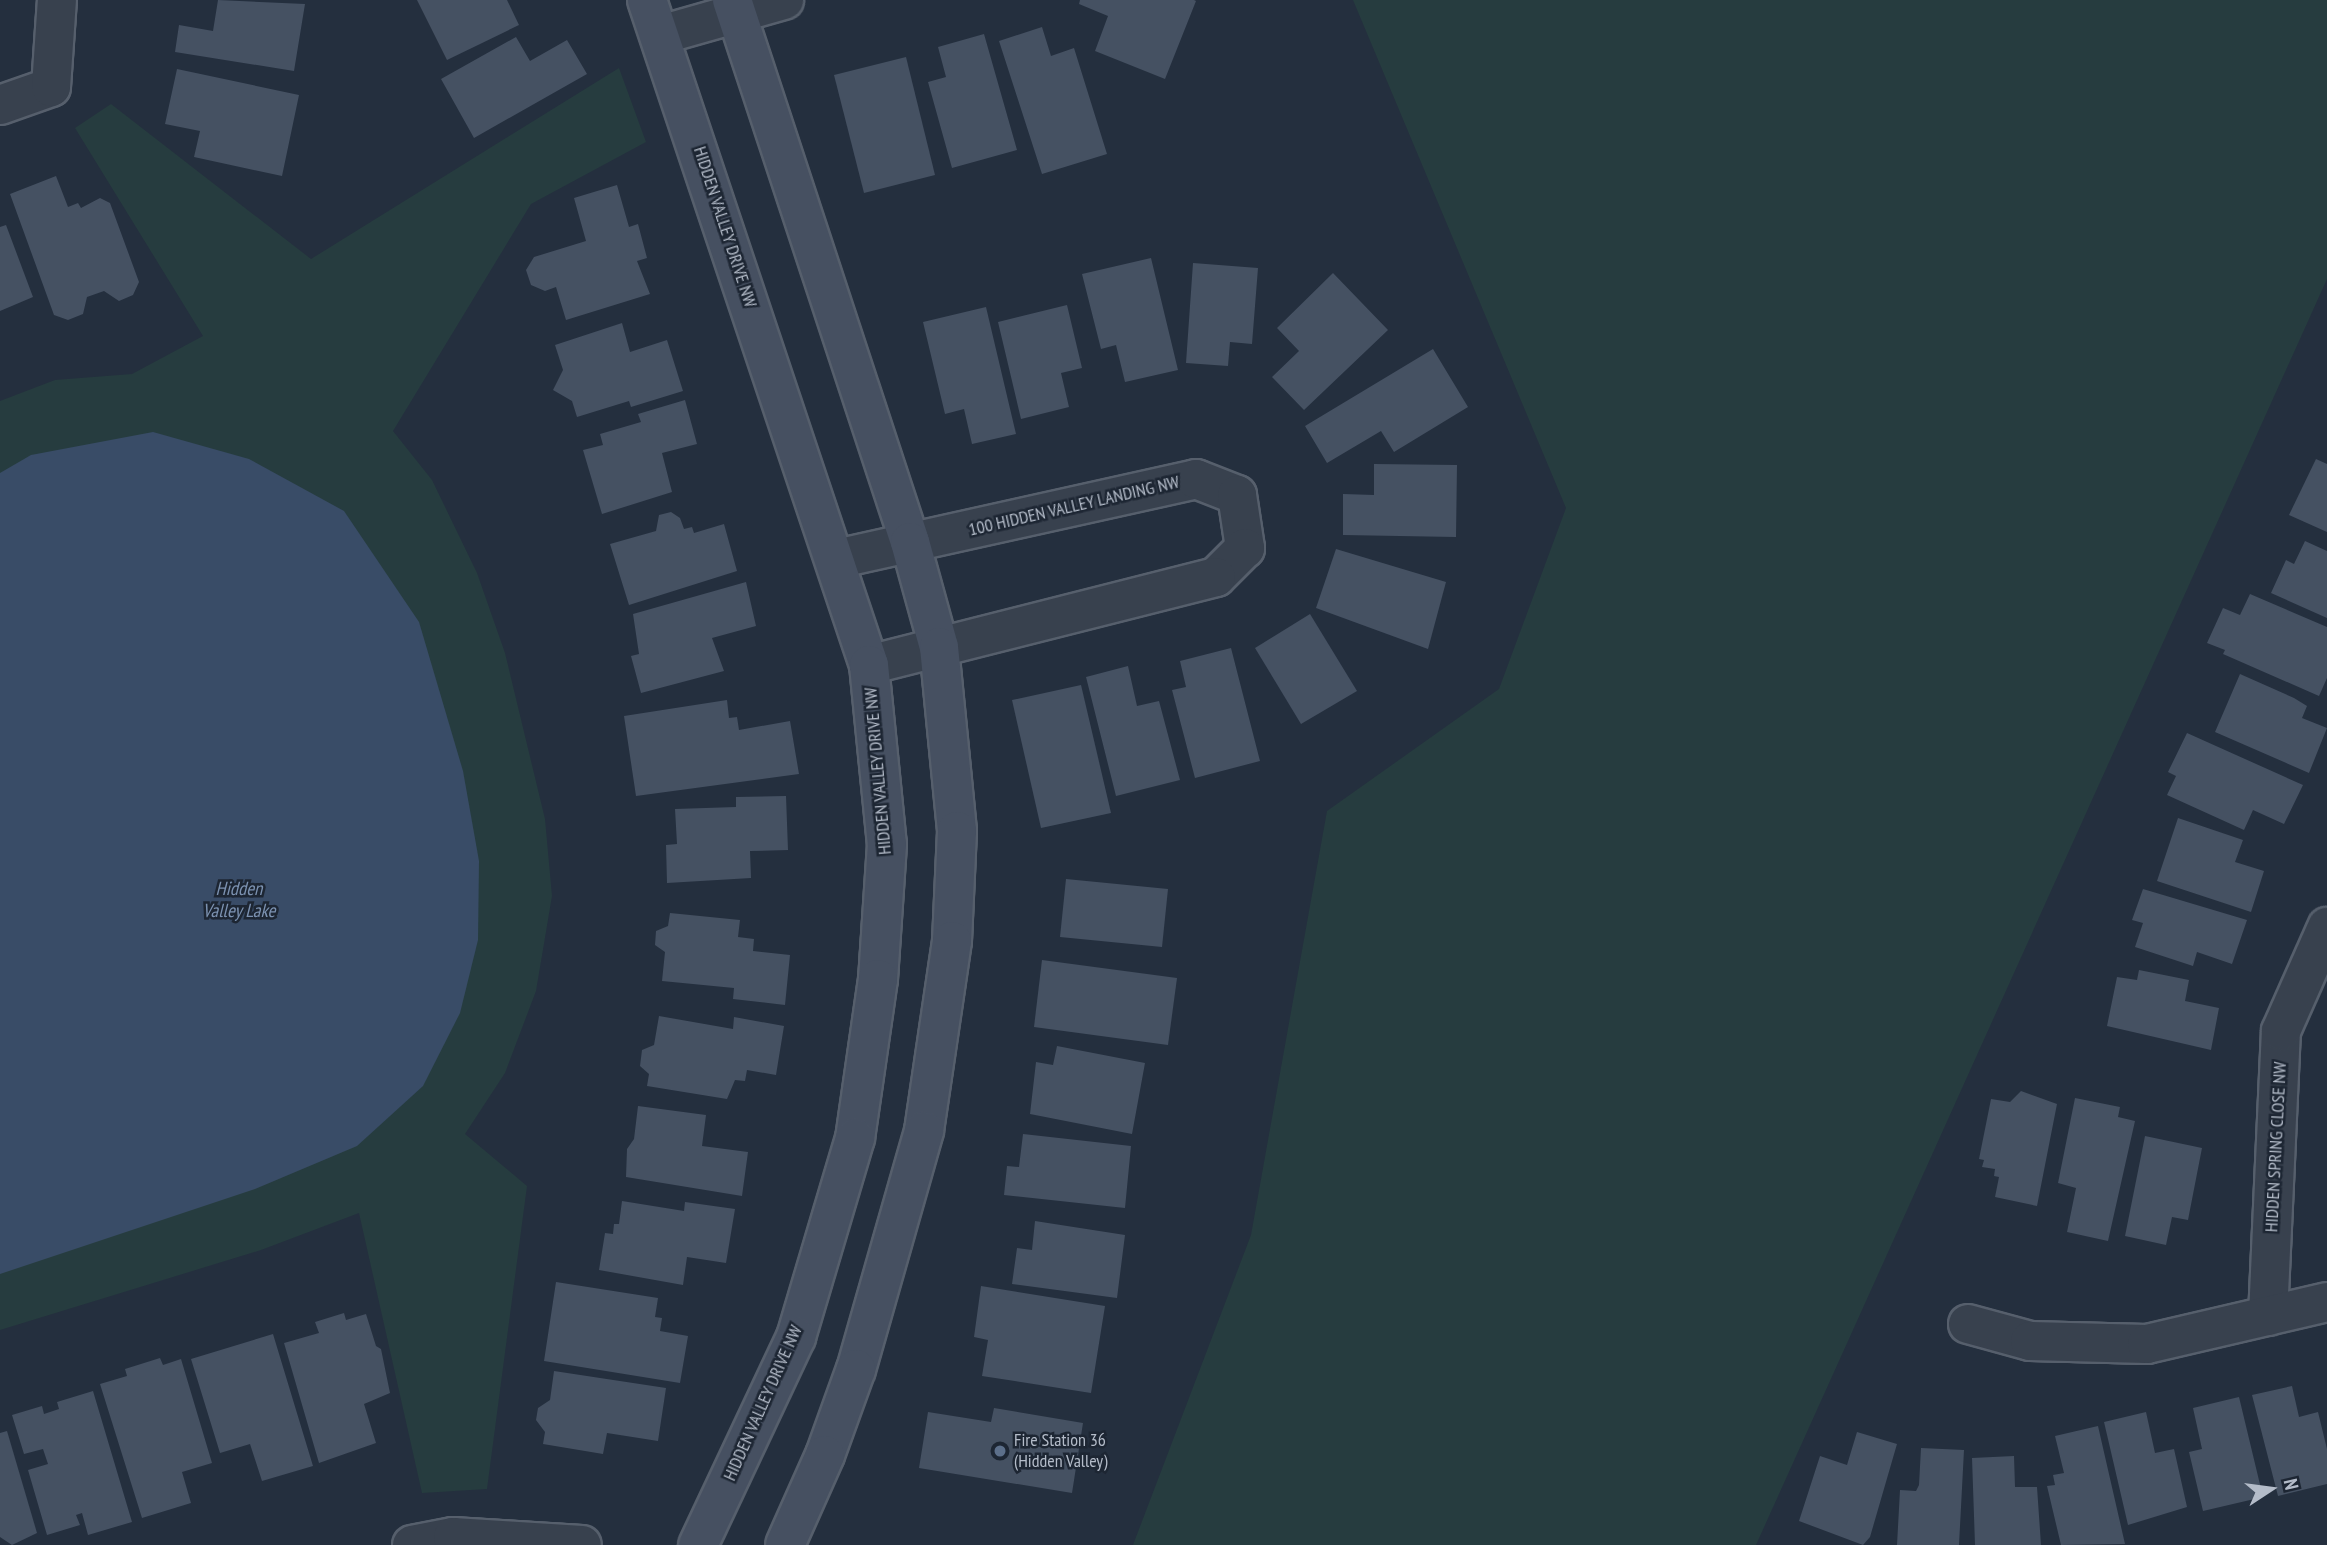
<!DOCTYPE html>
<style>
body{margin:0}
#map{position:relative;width:2327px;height:1545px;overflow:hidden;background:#242f3e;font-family:"PT Sans Narrow",sans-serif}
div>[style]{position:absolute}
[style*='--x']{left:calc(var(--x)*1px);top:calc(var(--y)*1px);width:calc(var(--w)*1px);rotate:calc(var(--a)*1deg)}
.green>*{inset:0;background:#263c3f}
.water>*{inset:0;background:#394c67}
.building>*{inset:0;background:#455162}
.roads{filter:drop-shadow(2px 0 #565f6c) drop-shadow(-2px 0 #565f6c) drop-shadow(0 2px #565f6c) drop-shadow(0 -2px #565f6c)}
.street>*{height:38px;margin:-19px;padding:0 19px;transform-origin:19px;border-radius:19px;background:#38414e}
.secondary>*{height:38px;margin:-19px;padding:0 19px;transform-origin:19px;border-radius:19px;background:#465061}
.dots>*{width:19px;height:19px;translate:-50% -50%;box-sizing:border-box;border:4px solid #1d2633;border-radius:50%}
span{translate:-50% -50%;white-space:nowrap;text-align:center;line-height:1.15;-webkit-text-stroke:5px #1d2633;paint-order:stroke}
.street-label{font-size:18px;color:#b4bcc9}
.poi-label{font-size:18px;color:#b4bcc9}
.left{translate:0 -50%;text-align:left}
.water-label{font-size:19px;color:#7c92b1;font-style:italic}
.north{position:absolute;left:2236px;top:1454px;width:70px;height:70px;-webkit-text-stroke:5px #1d2633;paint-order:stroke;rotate:77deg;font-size:19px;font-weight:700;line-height:28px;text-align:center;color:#b4bcc9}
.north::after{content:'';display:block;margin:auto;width:24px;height:32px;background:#b4bcc9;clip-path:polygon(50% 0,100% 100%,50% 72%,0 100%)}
</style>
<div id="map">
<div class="green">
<i style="clip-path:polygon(1353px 0,2327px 0,2327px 279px,1756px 1545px,1133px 1545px,1251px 1235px,1327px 811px,1499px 689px,1566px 508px)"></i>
<i style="clip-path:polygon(619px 68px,646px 142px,531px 204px,393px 431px,432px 480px,477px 573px,505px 653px,545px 819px,552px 896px,536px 991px,505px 1073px,465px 1134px,527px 1186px,487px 1489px,422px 1493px,359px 1213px,261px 1250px,0 1330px,0 401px,55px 380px,132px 374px,203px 336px,75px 128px,111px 104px,311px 259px)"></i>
</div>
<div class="water">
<i style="clip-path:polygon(153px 432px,249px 459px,344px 511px,419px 622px,463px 771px,479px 861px,478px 940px,460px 1013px,423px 1086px,357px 1146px,255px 1189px,0 1274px,0 473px,31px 455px)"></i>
</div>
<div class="building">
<i style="clip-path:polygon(218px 0,305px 4px,294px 71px,175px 52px,179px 25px,213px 31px)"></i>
<i style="clip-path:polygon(417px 0,507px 0,519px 25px,447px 60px)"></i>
<i style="clip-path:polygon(1080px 0,1194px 0,1196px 1px,1165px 79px,1095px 51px,1108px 16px,1079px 4px)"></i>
<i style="clip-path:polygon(1042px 27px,1051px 56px,1074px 48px,1107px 154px,1042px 174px,999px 41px)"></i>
<i style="clip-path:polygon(984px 34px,1017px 150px,952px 168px,928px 82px,946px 77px,938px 47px)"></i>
<i style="clip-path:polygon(516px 37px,530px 61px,567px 40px,587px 74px,474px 138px,441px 79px)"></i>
<i style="clip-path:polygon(906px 57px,935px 175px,864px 193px,834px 75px)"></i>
<i style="clip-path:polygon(177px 69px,299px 95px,282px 176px,194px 157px,200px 131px,165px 124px)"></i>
<i style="clip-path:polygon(56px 176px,68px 207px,78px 203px,81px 208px,100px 198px,110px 203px,139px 282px,133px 295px,119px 301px,104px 291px,87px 297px,83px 314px,68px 320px,54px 315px,10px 194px)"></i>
<i style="clip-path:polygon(617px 185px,629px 227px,638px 224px,647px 258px,637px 261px,650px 294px,566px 320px,556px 287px,545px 291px,531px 285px,526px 270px,534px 257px,586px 241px,574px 198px)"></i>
<i style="clip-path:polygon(6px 225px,33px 297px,0 311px,0 227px)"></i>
<i style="clip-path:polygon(1151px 258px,1178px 370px,1125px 382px,1116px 345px,1101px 349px,1082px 274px)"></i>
<i style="clip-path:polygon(1193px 263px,1258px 268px,1252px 344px,1230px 342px,1228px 366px,1186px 363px)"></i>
<i style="clip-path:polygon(1333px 273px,1388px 330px,1304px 410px,1272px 377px,1299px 351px,1277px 328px)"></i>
<i style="clip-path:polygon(1067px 305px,1082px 368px,1061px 373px,1069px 407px,1021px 419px,998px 322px)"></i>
<i style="clip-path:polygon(986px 307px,1016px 434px,972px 444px,964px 409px,945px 414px,923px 322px)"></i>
<i style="clip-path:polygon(622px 323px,630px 352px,667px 340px,683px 391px,631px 407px,629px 401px,577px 417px,572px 401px,553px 390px,563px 370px,555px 345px)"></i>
<i style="clip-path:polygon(1433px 349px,1468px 407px,1394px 452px,1381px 431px,1327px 463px,1305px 426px)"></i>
<i style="clip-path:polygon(685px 400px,697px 444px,662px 453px,672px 492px,602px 514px,583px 450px,603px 445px,600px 434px,641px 422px,638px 414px)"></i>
<i style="clip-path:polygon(2316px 459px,2327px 464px,2327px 532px,2289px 515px)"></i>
<i style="clip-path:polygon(1374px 464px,1457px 465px,1456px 537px,1343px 535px,1343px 494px,1374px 495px)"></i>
<i style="clip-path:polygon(671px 512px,680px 518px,684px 529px,692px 527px,694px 533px,724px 524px,737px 571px,629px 605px,610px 544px,656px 531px,659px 515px)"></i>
<i style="clip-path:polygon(2305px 541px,2327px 551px,2327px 618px,2271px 593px,2286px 560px,2294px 564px)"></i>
<i style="clip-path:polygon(1336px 549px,1446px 582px,1428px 649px,1316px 608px)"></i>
<i style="clip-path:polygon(746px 582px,756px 626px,712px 638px,724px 671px,641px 693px,631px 656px,639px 654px,633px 614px)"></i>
<i style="clip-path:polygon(2250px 594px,2327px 627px,2327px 678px,2319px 696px,2223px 654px,2225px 650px,2207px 643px,2223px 608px,2240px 615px)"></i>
<i style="clip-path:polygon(1310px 614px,1357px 691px,1301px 724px,1255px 648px)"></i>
<i style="clip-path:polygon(1231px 648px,1260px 761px,1195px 778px,1172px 690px,1186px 687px,1180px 661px)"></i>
<i style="clip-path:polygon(1128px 666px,1137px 706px,1159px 701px,1180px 780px,1116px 796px,1086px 677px)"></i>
<i style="clip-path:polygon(2240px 674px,2294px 698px,2307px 706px,2302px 718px,2327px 728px,2309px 773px,2215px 732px)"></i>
<i style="clip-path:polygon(1081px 685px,1111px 813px,1041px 828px,1012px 700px)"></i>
<i style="clip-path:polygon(727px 700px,729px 718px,737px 717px,739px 730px,790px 721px,799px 774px,636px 796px,624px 716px)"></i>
<i style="clip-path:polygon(2187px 733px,2303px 785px,2284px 824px,2253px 810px,2244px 830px,2167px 795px,2176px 776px,2168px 772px)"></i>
<i style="clip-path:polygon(786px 796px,788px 850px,750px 851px,751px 878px,667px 883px,666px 845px,677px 844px,675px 809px,736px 807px,736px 797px)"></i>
<i style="clip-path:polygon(2178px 818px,2243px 840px,2235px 862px,2264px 871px,2251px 912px,2157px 881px)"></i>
<i style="clip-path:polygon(1066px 879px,1168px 889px,1162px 947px,1060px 937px)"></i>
<i style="clip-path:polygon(2143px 889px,2247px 920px,2232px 964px,2197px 952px,2193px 966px,2135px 947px,2143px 923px,2132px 920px)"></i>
<i style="clip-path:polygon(670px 913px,740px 920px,738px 937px,754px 939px,753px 951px,790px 955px,785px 1005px,733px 999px,734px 988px,662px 981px,665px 952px,655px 945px,656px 931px,668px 926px)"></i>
<i style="clip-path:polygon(1042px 960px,1177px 978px,1168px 1045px,1034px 1027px)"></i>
<i style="clip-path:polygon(2139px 970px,2189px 980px,2185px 1001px,2219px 1008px,2211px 1050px,2107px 1026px,2117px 977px,2137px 980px)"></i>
<i style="clip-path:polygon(659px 1016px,733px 1029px,734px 1017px,784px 1026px,776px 1075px,747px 1070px,745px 1081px,735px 1080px,727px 1099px,647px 1086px,649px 1074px,640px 1066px,642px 1050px,654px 1045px)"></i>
<i style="clip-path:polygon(1057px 1046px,1145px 1063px,1132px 1134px,1030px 1114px,1036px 1062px,1053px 1065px)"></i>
<i style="clip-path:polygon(2021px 1091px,2057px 1104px,2037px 1206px,1995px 1197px,1999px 1177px,1994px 1176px,1995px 1169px,1982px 1167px,1984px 1160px,1979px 1159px,1991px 1099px,2010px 1102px)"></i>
<i style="clip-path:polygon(2075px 1098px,2120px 1107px,2118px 1117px,2135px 1121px,2108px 1241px,2067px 1232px,2076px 1188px,2058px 1183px)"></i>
<i style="clip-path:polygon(638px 1106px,706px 1115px,702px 1146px,748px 1152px,742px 1196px,626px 1177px,627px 1149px,634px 1139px)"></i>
<i style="clip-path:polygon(1023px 1134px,1131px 1146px,1125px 1208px,1004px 1195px,1007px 1166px,1019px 1167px)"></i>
<i style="clip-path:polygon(2145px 1136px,2202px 1148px,2188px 1220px,2172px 1217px,2166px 1245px,2125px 1236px)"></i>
<i style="clip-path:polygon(622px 1201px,684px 1211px,685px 1202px,735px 1209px,726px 1263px,687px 1257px,683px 1285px,599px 1270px,605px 1233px,613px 1234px,614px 1224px,619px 1224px)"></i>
<i style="clip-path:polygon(1035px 1221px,1125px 1235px,1117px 1298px,1012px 1284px,1017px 1248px,1032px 1250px)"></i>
<i style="clip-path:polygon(556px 1282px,658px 1298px,655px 1317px,662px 1318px,660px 1331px,688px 1336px,680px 1383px,544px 1361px)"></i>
<i style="clip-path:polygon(981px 1286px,1105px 1306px,1091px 1393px,982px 1376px,988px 1340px,974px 1337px)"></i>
<i style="clip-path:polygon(344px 1313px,346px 1320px,366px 1314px,376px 1346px,381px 1349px,390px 1393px,364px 1404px,376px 1443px,319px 1463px,284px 1343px,319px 1333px,315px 1322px)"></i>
<i style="clip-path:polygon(273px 1334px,313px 1466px,262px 1481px,250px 1444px,220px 1453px,191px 1359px)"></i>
<i style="clip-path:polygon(160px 1358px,163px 1365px,181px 1359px,212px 1463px,182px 1472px,191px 1503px,142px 1518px,100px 1384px,127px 1376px,125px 1369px)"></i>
<i style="clip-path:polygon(554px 1371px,666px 1388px,658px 1441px,607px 1433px,603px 1454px,543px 1444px,545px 1432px,536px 1420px,538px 1408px,550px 1400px)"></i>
<i style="clip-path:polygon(2292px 1386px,2299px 1417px,2318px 1412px,2327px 1449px,2327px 1484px,2278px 1496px,2252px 1395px)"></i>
<i style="clip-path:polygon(93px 1391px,132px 1522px,88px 1535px,82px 1513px,76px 1515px,80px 1525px,47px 1535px,28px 1470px,48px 1464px,43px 1449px,24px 1454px,12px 1415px,42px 1406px,44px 1414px,59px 1409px,57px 1402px)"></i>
<i style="clip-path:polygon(2239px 1397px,2263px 1497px,2203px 1511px,2189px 1452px,2202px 1449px,2193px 1408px)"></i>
<i style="clip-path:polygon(994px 1408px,1083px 1423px,1072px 1493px,919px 1468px,928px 1412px,991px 1422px)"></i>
<i style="clip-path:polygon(2146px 1412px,2155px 1453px,2174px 1449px,2187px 1507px,2128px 1525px,2104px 1422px)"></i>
<i style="clip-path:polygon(2098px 1426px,2125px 1544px,2061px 1545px,2047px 1486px,2055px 1485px,2053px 1475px,2064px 1473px,2055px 1436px)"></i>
<i style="clip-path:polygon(7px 1431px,37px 1533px,12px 1545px,0 1537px,0 1433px)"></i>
<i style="clip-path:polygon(1857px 1432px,1897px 1444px,1870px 1537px,1863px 1545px,1799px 1521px,1820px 1456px,1847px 1465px)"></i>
<i style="clip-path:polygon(1921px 1448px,1964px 1450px,1959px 1545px,1897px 1545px,1900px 1490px,1916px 1491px,1919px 1485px)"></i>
<i style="clip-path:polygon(2014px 1456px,2015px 1487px,2037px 1487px,2041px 1545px,1975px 1545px,1972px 1458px)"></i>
</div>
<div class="roads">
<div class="street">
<i style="--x:660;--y:35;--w:129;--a:-15.8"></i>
<i style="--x:0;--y:105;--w:54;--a:-19.4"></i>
<i style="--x:51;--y:87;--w:87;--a:-86.1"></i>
<i style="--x:836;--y:559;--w:369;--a:-12.5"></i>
<i style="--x:1196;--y:479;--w:44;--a:21.3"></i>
<i style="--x:1237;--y:495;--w:54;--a:81.4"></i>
<i style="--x:1245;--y:548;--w:41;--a:135"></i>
<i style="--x:1216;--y:577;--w:358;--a:165.8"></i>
<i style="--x:2268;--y:1316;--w:285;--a:-87.4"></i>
<i style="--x:2281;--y:1031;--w:114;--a:-66.1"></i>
<i style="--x:1968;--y:1324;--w:64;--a:15.3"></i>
<i style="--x:2030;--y:1341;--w:117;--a:1.5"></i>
<i style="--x:2147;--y:1344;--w:185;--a:-13.1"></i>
<i style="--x:412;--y:1545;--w:42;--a:-11"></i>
<i style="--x:453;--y:1537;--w:129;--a:3.5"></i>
</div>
<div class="secondary">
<i style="--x:647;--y:0;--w:701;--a:71.54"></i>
<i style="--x:869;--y:665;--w:180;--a:84.3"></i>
<i style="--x:887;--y:844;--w:135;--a:93.8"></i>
<i style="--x:878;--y:979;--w:161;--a:98.2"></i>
<i style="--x:855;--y:1138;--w:208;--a:106.5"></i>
<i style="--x:796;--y:1337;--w:230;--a:115.2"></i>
<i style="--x:732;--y:0;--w:570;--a:71.82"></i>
<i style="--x:910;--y:542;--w:109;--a:74.6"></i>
<i style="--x:939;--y:647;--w:185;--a:84.4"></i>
<i style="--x:957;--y:831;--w:110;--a:92.6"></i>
<i style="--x:952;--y:941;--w:192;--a:98.4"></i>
<i style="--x:924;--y:1131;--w:248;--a:105.9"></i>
<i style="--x:856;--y:1369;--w:91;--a:109.8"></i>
<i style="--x:825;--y:1455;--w:98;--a:114"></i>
</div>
</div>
<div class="dots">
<i style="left:1000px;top:1451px;background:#5c6f8a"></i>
</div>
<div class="street-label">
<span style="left:725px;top:227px;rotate:72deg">HIDDEN VALLEY DRIVE NW</span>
<span style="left:1074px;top:506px;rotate:-13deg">100 HIDDEN VALLEY LANDING NW</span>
<span style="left:878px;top:771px;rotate:-95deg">HIDDEN VALLEY DRIVE NW</span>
<span style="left:2276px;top:1147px;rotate:-87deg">HIDDEN SPRING CLOSE NW</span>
<span style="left:763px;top:1403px;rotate:-66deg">HIDDEN VALLEY DRIVE NW</span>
</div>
<div class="poi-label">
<span class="left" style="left:1014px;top:1451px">Fire Station 36<br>(Hidden Valley)</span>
</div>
<div class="water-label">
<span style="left:239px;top:900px">Hidden<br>Valley Lake</span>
</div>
<div class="north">N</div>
</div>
